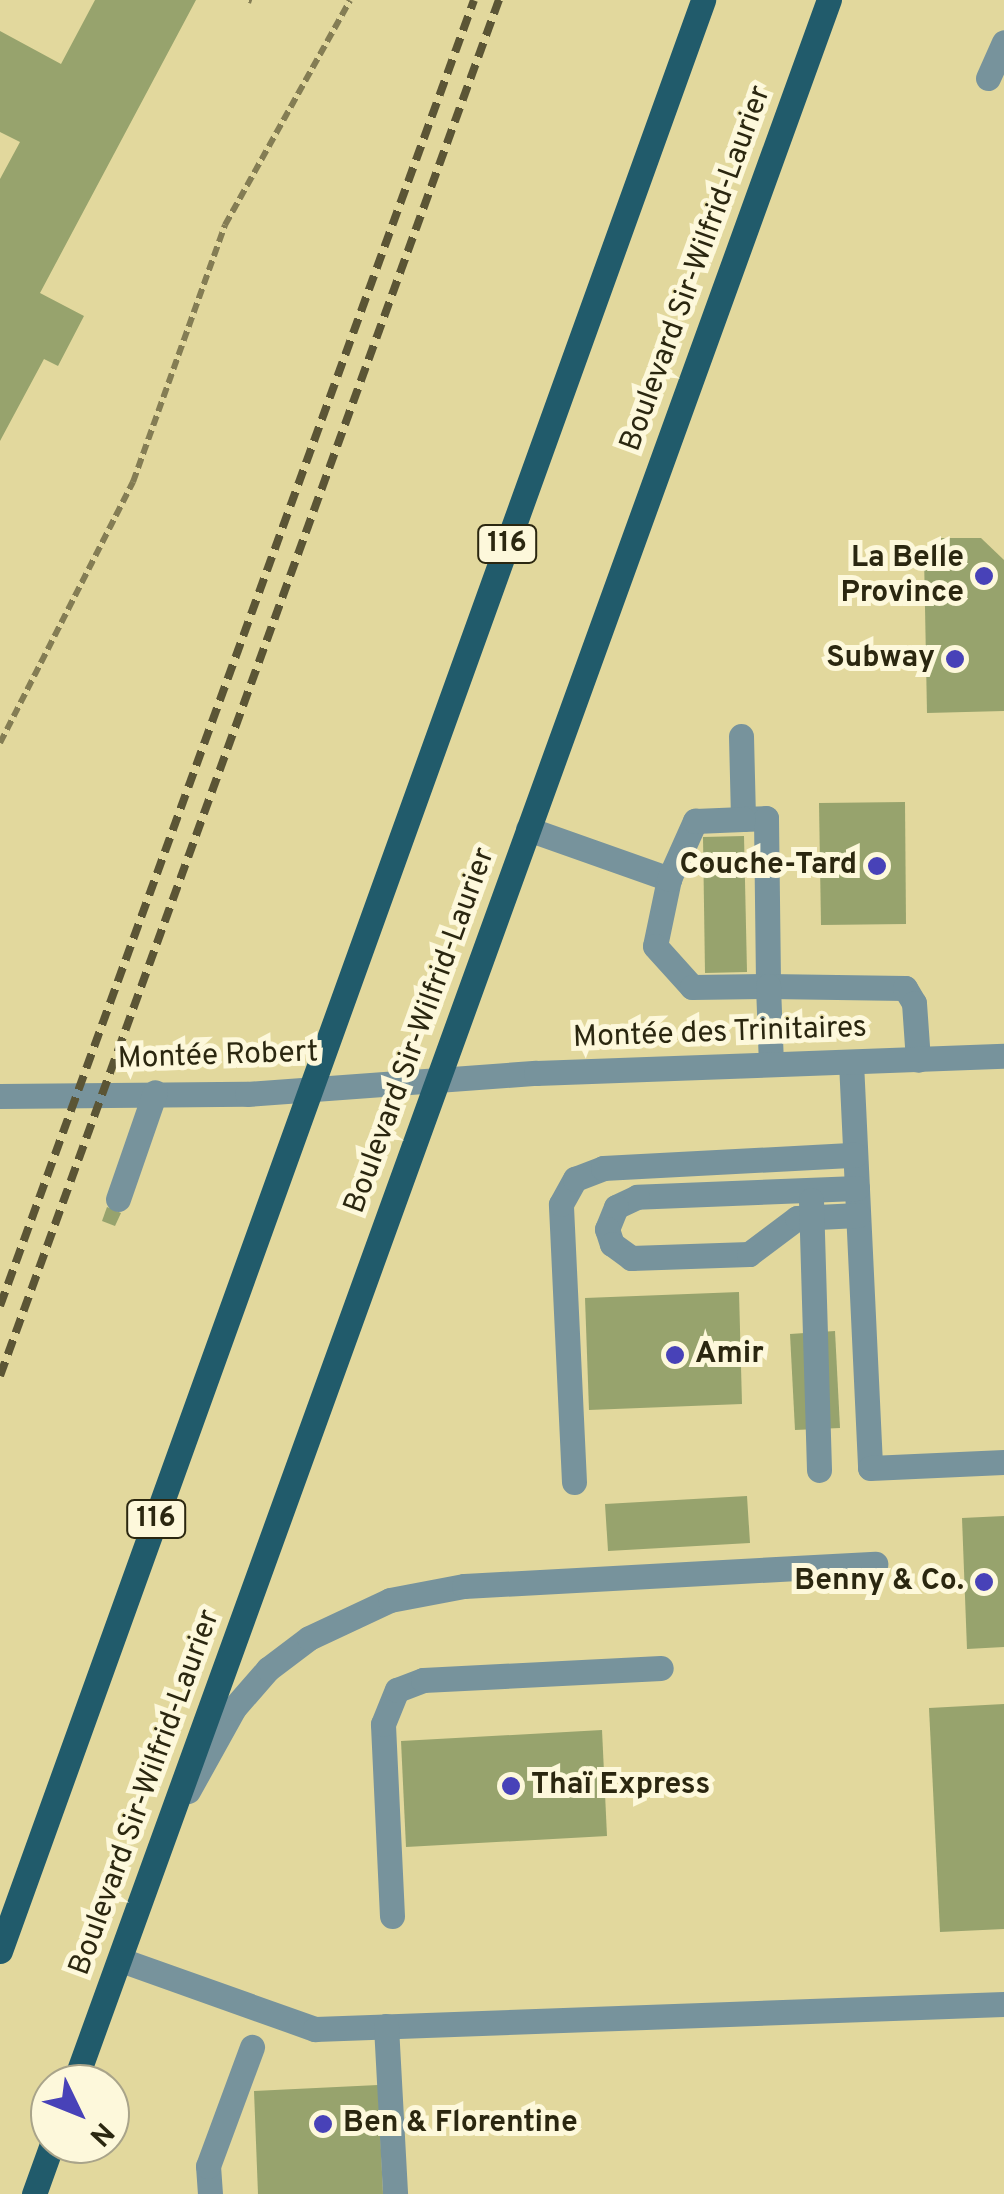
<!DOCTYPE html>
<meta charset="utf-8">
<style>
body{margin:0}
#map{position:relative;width:1004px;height:2194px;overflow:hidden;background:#e2d89d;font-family:Overpass,sans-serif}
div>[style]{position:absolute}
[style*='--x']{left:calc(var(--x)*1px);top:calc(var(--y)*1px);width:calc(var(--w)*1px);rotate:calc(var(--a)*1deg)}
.building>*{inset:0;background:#97a36d}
.path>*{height:6px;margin-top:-3px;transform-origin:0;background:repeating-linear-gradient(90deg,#847d54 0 10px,transparent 0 15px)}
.minor>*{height:25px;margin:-12.5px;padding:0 12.5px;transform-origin:12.5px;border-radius:12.5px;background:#77939c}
.major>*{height:25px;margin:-12.5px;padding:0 12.5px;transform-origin:12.5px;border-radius:12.5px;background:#215b6b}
.rail>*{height:8px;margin-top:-4px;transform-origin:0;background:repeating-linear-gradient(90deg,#5b5535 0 15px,transparent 0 23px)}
.dots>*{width:28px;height:28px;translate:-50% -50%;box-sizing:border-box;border:5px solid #fdf8db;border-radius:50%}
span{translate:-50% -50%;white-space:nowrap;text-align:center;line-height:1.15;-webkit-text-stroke:10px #fdf8db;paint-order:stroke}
.shield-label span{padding:2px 8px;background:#fdf8db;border:2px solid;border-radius:8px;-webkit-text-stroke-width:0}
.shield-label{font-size:28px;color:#2b2710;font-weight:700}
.street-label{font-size:30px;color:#2b2710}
.poi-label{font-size:30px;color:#2b2710;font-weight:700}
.right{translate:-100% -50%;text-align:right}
.left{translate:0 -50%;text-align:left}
.north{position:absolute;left:30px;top:2064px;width:100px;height:100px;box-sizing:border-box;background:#fdf8db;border:2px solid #a9a48a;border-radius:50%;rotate:133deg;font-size:28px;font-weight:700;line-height:40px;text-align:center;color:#2b2710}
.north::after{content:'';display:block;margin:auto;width:35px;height:45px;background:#4842b8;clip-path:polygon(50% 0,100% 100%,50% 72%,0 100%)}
</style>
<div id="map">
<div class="building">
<i style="clip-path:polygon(95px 0,196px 0,40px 293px,84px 316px,58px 366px,44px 359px,0 441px,0 179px,20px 142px,0 132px,0 31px,61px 64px)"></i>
<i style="clip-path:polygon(941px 538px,981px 538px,1004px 560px,1004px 711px,927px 713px,924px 555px)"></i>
<i style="clip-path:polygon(905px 802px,906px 924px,821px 925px,819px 803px)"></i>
<i style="clip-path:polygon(744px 836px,747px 972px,705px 973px,703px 837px)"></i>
<i style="clip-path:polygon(107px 1207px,121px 1213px,115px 1226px,102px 1221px)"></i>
<i style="clip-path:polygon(739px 1292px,742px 1404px,589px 1410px,585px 1298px)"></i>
<i style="clip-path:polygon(835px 1331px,840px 1428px,795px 1430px,790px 1334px)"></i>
<i style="clip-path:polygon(747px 1496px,750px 1543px,608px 1551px,605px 1504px)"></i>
<i style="clip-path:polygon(1004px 1516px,1004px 1647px,967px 1649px,962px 1518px)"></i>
<i style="clip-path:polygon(1004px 1704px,1004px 1929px,940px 1932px,929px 1708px)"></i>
<i style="clip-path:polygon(602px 1730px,607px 1836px,406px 1847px,401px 1741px)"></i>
<i style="clip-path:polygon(378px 2085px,383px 2194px,258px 2194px,254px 2091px)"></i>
</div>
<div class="path">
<i style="--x:249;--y:0;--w:3;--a:18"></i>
<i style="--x:0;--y:743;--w:293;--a:-63"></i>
<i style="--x:133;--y:482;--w:273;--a:-70.3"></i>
<i style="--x:225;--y:225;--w:257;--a:-60.9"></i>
</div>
<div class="minor">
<i style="--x:988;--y:78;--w:39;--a:-66"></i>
<i style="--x:741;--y:736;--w:83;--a:88.6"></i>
<i style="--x:743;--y:819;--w:23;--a:-2"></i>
<i style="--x:766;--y:818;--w:168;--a:89.3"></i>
<i style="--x:768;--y:986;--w:137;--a:0.8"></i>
<i style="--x:905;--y:988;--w:17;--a:59"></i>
<i style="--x:914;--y:1003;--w:57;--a:86"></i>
<i style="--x:528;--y:829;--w:150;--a:19.5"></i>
<i style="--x:669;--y:879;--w:68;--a:101.8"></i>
<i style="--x:655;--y:946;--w:55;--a:47.9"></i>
<i style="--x:692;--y:987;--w:76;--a:-0.8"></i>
<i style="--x:768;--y:986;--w:78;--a:87.8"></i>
<i style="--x:669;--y:879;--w:64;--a:-65.9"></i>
<i style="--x:695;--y:821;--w:48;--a:-2.4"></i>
<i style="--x:851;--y:1062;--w:406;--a:87.3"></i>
<i style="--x:870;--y:1468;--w:134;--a:-2.6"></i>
<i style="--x:0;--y:1096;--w:247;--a:-0.5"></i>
<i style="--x:247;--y:1094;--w:290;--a:-4.2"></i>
<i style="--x:536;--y:1073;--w:468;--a:-2.1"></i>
<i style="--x:857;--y:1188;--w:220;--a:177.7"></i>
<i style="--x:637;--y:1197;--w:23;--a:155"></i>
<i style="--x:616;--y:1207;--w:24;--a:112"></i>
<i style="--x:607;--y:1229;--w:16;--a:72"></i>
<i style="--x:612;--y:1244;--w:24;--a:36"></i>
<i style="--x:631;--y:1258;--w:118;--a:-1.9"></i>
<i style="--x:749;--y:1254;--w:60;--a:-36.9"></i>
<i style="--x:797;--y:1218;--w:61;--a:-2.8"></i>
<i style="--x:118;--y:1199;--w:113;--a:-70.9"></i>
<i style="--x:811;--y:1200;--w:270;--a:88.3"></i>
<i style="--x:574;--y:1482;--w:278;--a:-92.7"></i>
<i style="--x:561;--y:1204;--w:29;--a:-61"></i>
<i style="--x:575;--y:1179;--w:30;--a:-21"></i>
<i style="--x:603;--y:1168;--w:252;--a:-3"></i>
<i style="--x:188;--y:1791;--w:95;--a:-61"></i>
<i style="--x:234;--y:1708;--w:52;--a:-48.9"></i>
<i style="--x:268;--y:1669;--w:51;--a:-37.1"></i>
<i style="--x:309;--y:1638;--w:89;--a:-25.1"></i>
<i style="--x:390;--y:1600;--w:75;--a:-10.7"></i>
<i style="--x:464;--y:1586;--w:412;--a:-3.1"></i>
<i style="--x:392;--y:1916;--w:192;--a:-92.7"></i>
<i style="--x:383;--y:1724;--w:37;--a:-68"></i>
<i style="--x:397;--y:1690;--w:28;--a:-21"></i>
<i style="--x:423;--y:1680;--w:238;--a:-2.9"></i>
<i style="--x:121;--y:1960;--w:206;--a:19.6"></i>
<i style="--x:315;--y:2029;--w:689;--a:-2.08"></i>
<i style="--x:386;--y:2026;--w:168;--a:86.9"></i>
<i style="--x:210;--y:2194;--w:28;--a:-94"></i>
<i style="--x:208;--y:2166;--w:127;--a:-69.7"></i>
</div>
<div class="major">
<i style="--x:0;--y:1951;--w:2074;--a:-70.18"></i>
<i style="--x:74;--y:2084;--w:2217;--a:-70.09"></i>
<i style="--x:34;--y:2194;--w:53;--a:-70.2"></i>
</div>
<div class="rail">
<i style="--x:0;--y:1306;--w:1389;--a:-70.05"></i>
<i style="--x:0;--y:1376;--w:1464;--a:-70.07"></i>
</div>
<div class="dots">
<i style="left:984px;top:576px;background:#4842b8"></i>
<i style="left:955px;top:659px;background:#4842b8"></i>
<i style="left:877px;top:866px;background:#4842b8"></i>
<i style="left:675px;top:1355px;background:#4842b8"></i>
<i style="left:984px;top:1582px;background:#4842b8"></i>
<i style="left:511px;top:1786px;background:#4842b8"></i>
<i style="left:323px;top:2124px;background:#4842b8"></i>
</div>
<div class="shield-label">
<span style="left:507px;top:544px">116</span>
<span style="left:156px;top:1519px">116</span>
</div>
<div class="street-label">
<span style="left:697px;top:269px;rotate:-70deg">Boulevard Sir-Wilfrid-Laurier</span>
<span style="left:421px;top:1031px;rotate:-70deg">Boulevard Sir-Wilfrid-Laurier</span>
<span style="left:720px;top:1034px;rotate:-2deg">Montée des Trinitaires</span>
<span style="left:218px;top:1057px;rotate:-2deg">Montée Robert</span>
<span style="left:146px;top:1793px;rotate:-70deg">Boulevard Sir-Wilfrid-Laurier</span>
</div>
<div class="poi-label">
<span class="right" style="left:964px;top:576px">La Belle<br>Province</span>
<span class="right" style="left:935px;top:659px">Subway</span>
<span class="right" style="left:857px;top:866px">Couche-Tard</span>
<span class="left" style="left:695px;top:1355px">Amir</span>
<span class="right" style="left:964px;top:1582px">Benny &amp; Co.</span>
<span class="left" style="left:531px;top:1786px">Thaï Express</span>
<span class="left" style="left:343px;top:2124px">Ben &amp; Florentine</span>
</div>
<div class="north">N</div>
</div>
